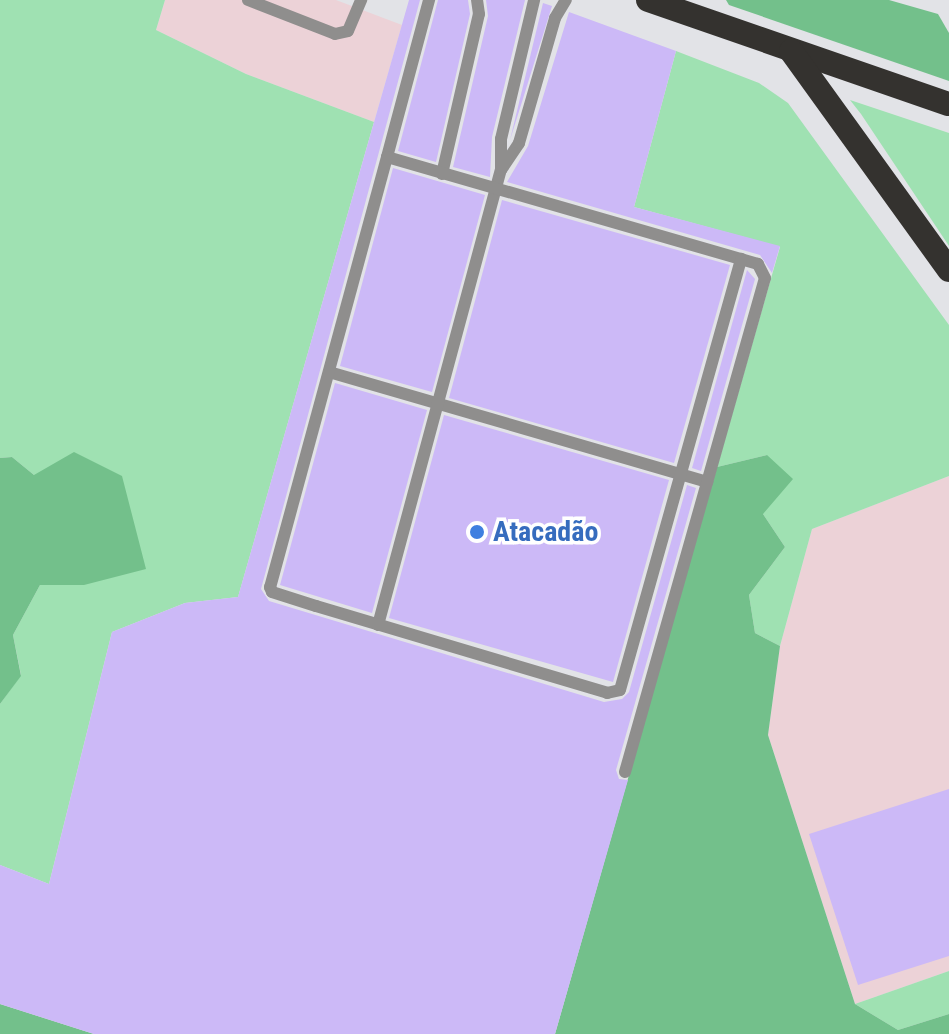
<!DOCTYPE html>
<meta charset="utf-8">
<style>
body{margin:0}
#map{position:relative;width:949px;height:1034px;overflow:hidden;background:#e2e3e7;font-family:"Roboto Condensed",sans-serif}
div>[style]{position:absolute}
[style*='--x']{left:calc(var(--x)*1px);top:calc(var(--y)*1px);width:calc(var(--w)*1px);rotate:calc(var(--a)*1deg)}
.industrial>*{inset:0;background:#ecd2d7}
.green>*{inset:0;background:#9fe1b2}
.forest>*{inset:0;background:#73c08b}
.building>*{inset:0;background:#ccb9f7}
.lane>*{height:12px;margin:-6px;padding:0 6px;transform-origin:6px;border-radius:6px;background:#8f8e8d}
.highway>*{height:24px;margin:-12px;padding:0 12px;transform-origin:12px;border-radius:12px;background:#34322f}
.dots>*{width:22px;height:22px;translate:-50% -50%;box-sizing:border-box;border:4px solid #fff;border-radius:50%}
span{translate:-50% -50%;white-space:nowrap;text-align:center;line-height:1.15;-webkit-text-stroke:7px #fff;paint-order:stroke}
.shop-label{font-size:28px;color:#366cbe;font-weight:700}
.left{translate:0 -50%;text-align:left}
</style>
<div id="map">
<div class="industrial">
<i style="clip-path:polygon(165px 0,336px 0,402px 25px,374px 122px,246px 74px,156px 30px)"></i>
<i style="clip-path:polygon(949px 476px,949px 971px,855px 1004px,768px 735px,780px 646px,812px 529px)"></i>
</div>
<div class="green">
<i style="clip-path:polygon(0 0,165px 0,156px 30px,246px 74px,374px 122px,238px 597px,185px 603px,112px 632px,49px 884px,0 865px,0 704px,21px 675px,13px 635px,40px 585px,84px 585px,34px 475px,12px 457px,0 458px)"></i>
<i style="clip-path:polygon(676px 51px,759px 83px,788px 103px,949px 325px,949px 476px,812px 529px,780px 646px,755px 633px,749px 595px,785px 547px,763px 514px,767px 455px,717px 467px,780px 247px,634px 207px)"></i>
<i style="clip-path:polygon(850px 100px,949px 133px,949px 246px,861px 114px)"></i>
<i style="clip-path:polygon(949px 971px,949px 1014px,898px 1030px,855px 1004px)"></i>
</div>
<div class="forest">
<i style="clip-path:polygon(726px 0,889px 0,938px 14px,949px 33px,949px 81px,729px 5px)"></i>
<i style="clip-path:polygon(74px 452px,122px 476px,146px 569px,84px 585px,40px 585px,13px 635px,21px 676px,0 704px,0 458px,12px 457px,34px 475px)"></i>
<i style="clip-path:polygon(767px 455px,793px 479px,763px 514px,785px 547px,749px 595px,755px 633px,780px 646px,768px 735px,855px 1004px,898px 1030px,949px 1014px,949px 1034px,555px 1034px,717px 467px)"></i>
<i style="clip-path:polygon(0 1004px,94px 1034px,0 1034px)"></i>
</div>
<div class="building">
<i style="clip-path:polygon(409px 0,420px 0,261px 589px,269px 601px,375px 633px,604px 702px,622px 699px,629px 692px,687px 485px,696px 488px,616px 770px,619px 779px,628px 780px,555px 1034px,94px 1034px,0 1004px,0 865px,49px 884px,112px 632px,185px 603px,238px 597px)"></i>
<i style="clip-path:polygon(438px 0,468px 0,470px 14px,436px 162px,398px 151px)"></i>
<i style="clip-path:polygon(486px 0,525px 0,492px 137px,490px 177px,453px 167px,488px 16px)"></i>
<i style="clip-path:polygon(543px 3px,552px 6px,510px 140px)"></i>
<i style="clip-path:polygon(569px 12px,676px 51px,634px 207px,780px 246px,772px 273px,760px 255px,507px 182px,528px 146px)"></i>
<i style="clip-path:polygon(393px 168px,485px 195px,432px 392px,340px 366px)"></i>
<i style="clip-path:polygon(502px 200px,730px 265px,674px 463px,449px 398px)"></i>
<i style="clip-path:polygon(747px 270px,755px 279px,701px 471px,692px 468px)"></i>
<i style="clip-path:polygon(335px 383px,427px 410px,372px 613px,280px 585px)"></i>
<i style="clip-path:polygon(444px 415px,669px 480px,613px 682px,389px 618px)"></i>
<i style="clip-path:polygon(949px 789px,949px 956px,858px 985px,809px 834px)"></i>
</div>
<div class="lane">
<i style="--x:248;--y:0;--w:93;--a:21.3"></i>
<i style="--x:335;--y:34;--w:13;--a:-13"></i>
<i style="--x:348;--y:31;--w:34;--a:-67"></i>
<i style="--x:387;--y:157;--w:163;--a:-75"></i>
<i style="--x:501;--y:170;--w:32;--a:-56"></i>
<i style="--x:519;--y:143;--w:130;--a:-73.9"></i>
<i style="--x:555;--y:18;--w:21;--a:-59"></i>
<i style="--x:442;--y:174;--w:164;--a:-77"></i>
<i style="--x:479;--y:14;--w:14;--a:-98"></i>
<i style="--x:329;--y:372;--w:394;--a:16.2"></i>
<i style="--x:378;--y:625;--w:471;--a:-74.9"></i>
<i style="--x:501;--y:170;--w:31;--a:-90"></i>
<i style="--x:501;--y:139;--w:143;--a:-76.6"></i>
<i style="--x:625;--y:772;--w:513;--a:-74.18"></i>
<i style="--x:765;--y:278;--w:16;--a:-117"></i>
<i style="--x:758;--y:264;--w:386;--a:-163.9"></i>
<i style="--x:387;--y:157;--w:446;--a:105.2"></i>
<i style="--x:270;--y:587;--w:5;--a:68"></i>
<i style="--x:272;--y:592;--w:46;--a:17.7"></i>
<i style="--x:316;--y:606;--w:304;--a:16.6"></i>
<i style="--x:607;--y:693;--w:13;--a:-13"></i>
<i style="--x:620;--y:690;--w:448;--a:-74.3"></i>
</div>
<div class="highway">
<i style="--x:648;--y:0;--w:318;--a:19.1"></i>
<i style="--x:791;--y:51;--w:270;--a:54.2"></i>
</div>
<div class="dots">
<i style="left:477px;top:532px;background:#3f7fe0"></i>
</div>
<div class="shop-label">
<span class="left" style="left:493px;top:532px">Atacadão</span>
</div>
</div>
